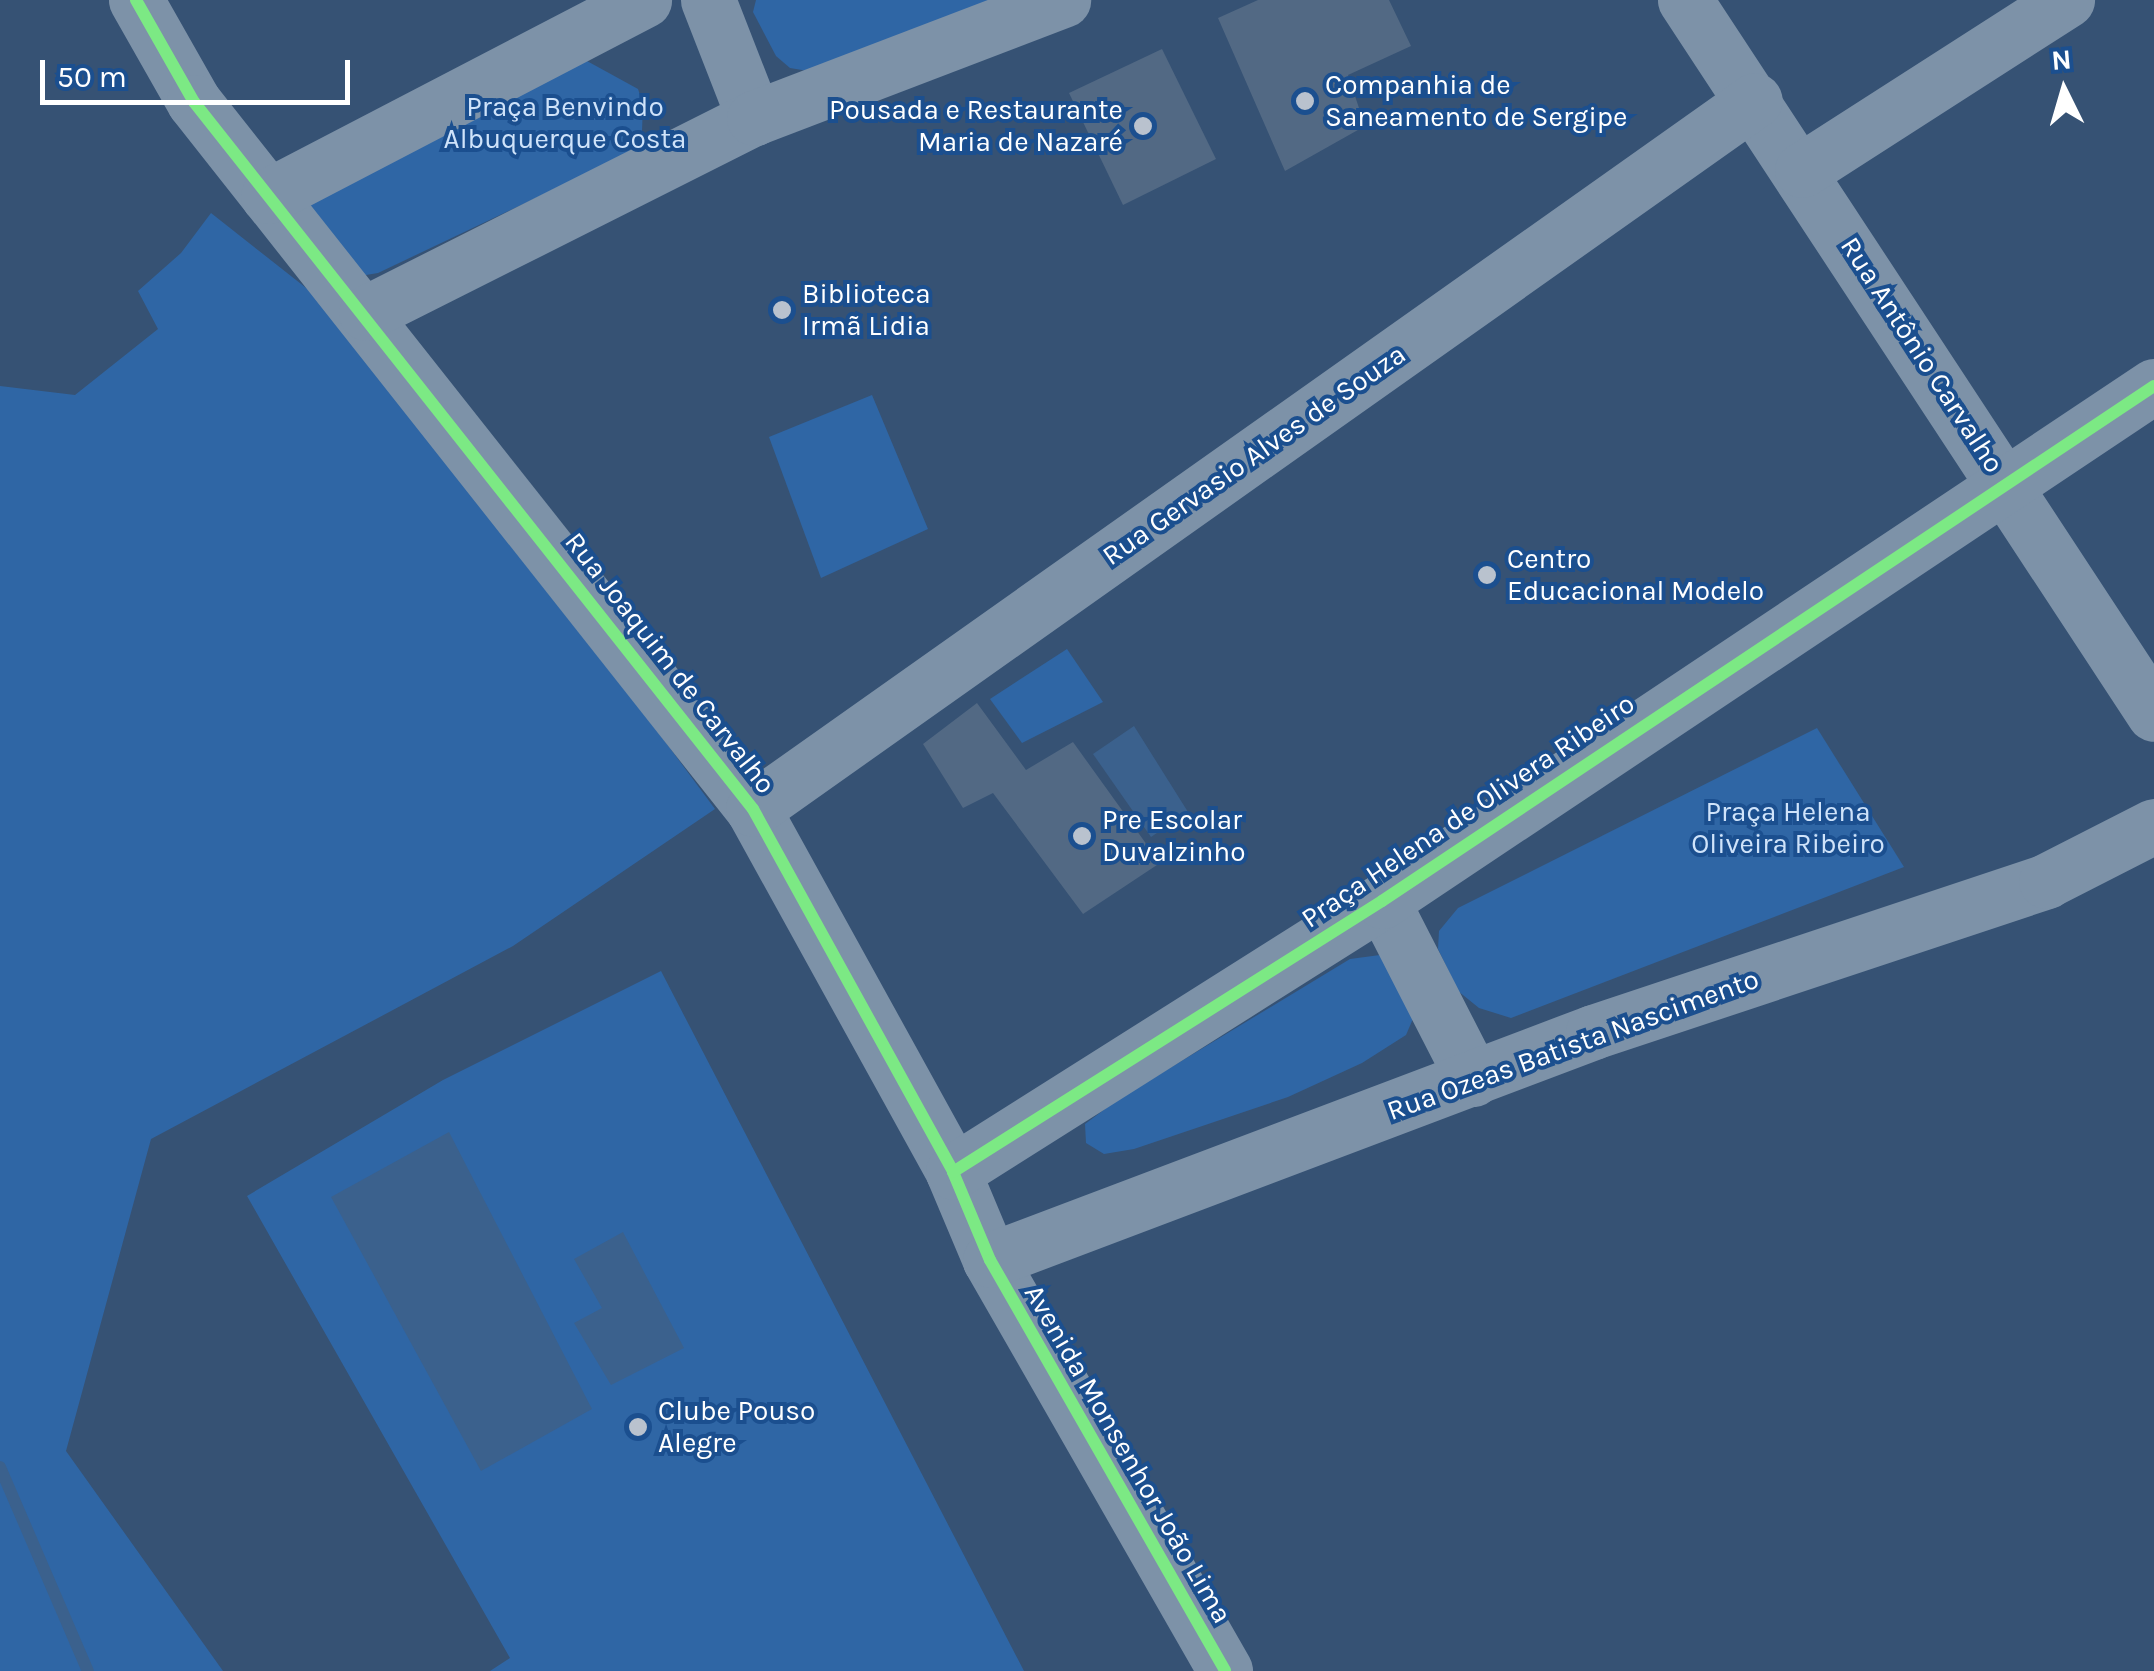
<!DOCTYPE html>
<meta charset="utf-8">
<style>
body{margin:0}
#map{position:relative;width:2154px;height:1671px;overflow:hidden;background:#365274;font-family:Karla,sans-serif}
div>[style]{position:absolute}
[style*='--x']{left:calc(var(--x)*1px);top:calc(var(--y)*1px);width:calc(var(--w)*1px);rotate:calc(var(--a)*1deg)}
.green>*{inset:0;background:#2f66a5}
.water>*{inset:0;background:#3b618d}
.stream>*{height:12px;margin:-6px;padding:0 6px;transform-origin:6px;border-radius:6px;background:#3b618d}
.building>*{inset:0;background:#526984}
.minor>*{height:55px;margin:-27.5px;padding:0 27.5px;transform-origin:27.5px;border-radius:27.5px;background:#7d92a8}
.cycleway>*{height:12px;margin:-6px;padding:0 6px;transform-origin:6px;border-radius:6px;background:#7ce984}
.dots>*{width:28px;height:28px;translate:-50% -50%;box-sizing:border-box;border:5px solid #1b4f8f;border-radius:50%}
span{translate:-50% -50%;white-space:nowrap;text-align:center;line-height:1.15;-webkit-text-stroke:8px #1b4f8f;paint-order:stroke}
.poi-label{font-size:28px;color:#fff}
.left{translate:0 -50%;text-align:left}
.right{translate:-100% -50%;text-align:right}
.park-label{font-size:28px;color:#cfe3fa}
.street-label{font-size:28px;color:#fff}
.north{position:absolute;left:2014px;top:40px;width:100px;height:100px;-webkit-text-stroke:8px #1b4f8f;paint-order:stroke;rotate:355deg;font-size:28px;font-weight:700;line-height:40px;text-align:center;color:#fff}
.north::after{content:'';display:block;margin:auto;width:35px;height:45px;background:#fff;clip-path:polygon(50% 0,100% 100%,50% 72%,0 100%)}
.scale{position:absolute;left:40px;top:60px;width:310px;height:45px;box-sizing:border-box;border:5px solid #fff;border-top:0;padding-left:12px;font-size:30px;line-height:35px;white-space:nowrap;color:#fff;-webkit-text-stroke:8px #1b4f8f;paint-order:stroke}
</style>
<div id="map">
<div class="green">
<i style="clip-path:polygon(756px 0,1008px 0,814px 72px,790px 68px,776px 56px,753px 12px)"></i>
<i style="clip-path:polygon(587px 61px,638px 89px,643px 104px,642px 131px,629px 152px,601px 167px,378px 273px,360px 276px,299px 217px,340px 174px,547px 70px)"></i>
<i style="clip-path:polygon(211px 213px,362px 332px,715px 809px,513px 946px,151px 1139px,66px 1451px,223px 1671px,0 1671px,0 386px,75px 395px,158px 329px,138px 291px,181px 253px)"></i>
<i style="clip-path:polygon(872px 395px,928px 529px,821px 578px,769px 437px)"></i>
<i style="clip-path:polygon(1067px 649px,1103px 702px,1022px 743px,990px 699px)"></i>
<i style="clip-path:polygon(1817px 728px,1904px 867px,1511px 1018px,1479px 1008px,1458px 991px,1438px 949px,1439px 931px,1458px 908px)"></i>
<i style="clip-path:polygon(1380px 955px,1415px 1014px,1406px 1035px,1362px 1063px,1288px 1097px,1134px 1149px,1104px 1154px,1086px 1143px,1085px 1124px,1117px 1100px,1350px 959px)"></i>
<i style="clip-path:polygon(661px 971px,1024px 1671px,490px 1671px,510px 1658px,247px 1196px,443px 1080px)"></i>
</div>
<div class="water">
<i style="clip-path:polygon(1134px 726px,1188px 812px,1151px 837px,1093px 754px)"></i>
<i style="clip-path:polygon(449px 1132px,592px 1409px,481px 1471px,331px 1197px)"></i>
<i style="clip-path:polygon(623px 1232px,684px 1348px,611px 1385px,574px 1323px,602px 1308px,574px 1259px)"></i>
</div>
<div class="stream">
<i style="--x:0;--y:1467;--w:222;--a:66.7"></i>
</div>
<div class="building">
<i style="clip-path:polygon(1258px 0,1389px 0,1411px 46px,1348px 75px,1365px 126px,1285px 171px,1218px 18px)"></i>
<i style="clip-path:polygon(1162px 49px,1216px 159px,1123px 205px,1069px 93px)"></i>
<i style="clip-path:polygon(977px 703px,1026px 770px,1073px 742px,1160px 863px,1083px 914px,993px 793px,963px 808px,923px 744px)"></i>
</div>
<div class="minor">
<i style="--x:136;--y:0;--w:117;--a:60.4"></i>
<i style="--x:194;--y:102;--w:901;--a:51.67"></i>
<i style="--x:753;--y:809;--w:414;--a:61.1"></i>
<i style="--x:953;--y:1172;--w:95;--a:67.2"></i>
<i style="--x:990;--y:1260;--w:473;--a:60.2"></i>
<i style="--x:708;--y:0;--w:127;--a:68.7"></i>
<i style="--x:1685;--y:0;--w:854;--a:56.7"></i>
<i style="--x:1802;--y:170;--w:315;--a:-32.7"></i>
<i style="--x:268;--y:196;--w:424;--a:-27.5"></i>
<i style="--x:366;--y:313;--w:434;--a:-26.7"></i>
<i style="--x:754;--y:118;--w:331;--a:-20.9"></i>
<i style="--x:753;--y:809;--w:1227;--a:-35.28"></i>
<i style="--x:1382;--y:901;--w:200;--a:62.9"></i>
<i style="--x:953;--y:1172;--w:507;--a:-32.28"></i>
<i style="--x:1382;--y:901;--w:928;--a:-33.71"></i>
<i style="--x:990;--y:1260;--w:645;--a:-20.71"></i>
<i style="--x:1593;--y:1032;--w:478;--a:-18.4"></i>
<i style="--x:2046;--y:881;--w:121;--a:-27"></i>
</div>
<div class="cycleway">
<i style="--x:136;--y:0;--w:117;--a:60.4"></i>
<i style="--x:194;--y:102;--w:901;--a:51.67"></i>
<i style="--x:753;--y:809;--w:414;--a:61.1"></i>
<i style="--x:953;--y:1172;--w:95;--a:67.2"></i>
<i style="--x:990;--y:1260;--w:473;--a:60.2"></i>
<i style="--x:953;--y:1172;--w:507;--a:-32.28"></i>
<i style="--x:1382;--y:901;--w:928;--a:-33.71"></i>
</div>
<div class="dots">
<i style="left:1305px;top:101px;background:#b9c2ce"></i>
<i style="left:1143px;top:126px;background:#b9c2ce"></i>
<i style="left:782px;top:310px;background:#b9c2ce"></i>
<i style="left:1487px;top:575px;background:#b9c2ce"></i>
<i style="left:1082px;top:836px;background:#b9c2ce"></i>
<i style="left:638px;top:1427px;background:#b9c2ce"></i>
</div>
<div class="poi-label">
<span class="left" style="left:1325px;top:101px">Companhia de<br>Saneamento de Sergipe</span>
<span class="right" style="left:1123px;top:126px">Pousada e Restaurante<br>Maria de Nazaré</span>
<span class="left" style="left:802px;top:310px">Biblioteca<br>Irmã Lidia</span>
<span class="left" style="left:1507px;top:575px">Centro<br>Educacional Modelo</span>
<span class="left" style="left:1102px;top:836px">Pre Escolar<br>Duvalzinho</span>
<span class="left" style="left:658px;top:1427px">Clube Pouso<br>Alegre</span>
</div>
<div class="park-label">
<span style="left:565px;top:123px">Praça Benvindo<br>Albuquerque Costa</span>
<span style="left:1788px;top:828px">Praça Helena<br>Oliveira Ribeiro</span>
</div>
<div class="street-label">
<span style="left:1922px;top:355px;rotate:57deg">Rua Antônio Carvalho</span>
<span style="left:1254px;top:455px;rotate:-35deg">Rua Gervasio Alves de Souza</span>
<span style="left:670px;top:663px;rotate:52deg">Rua Joaquim de Carvalho</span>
<span style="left:1468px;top:811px;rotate:-34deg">Praça Helena de Olivera Ribeiro</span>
<span style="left:1573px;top:1045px;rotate:-20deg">Rua Ozeas Batista Nascimento</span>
<span style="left:1128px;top:1454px;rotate:60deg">Avenida Monsenhor João Lima</span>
</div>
<div class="north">N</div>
<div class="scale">50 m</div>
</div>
